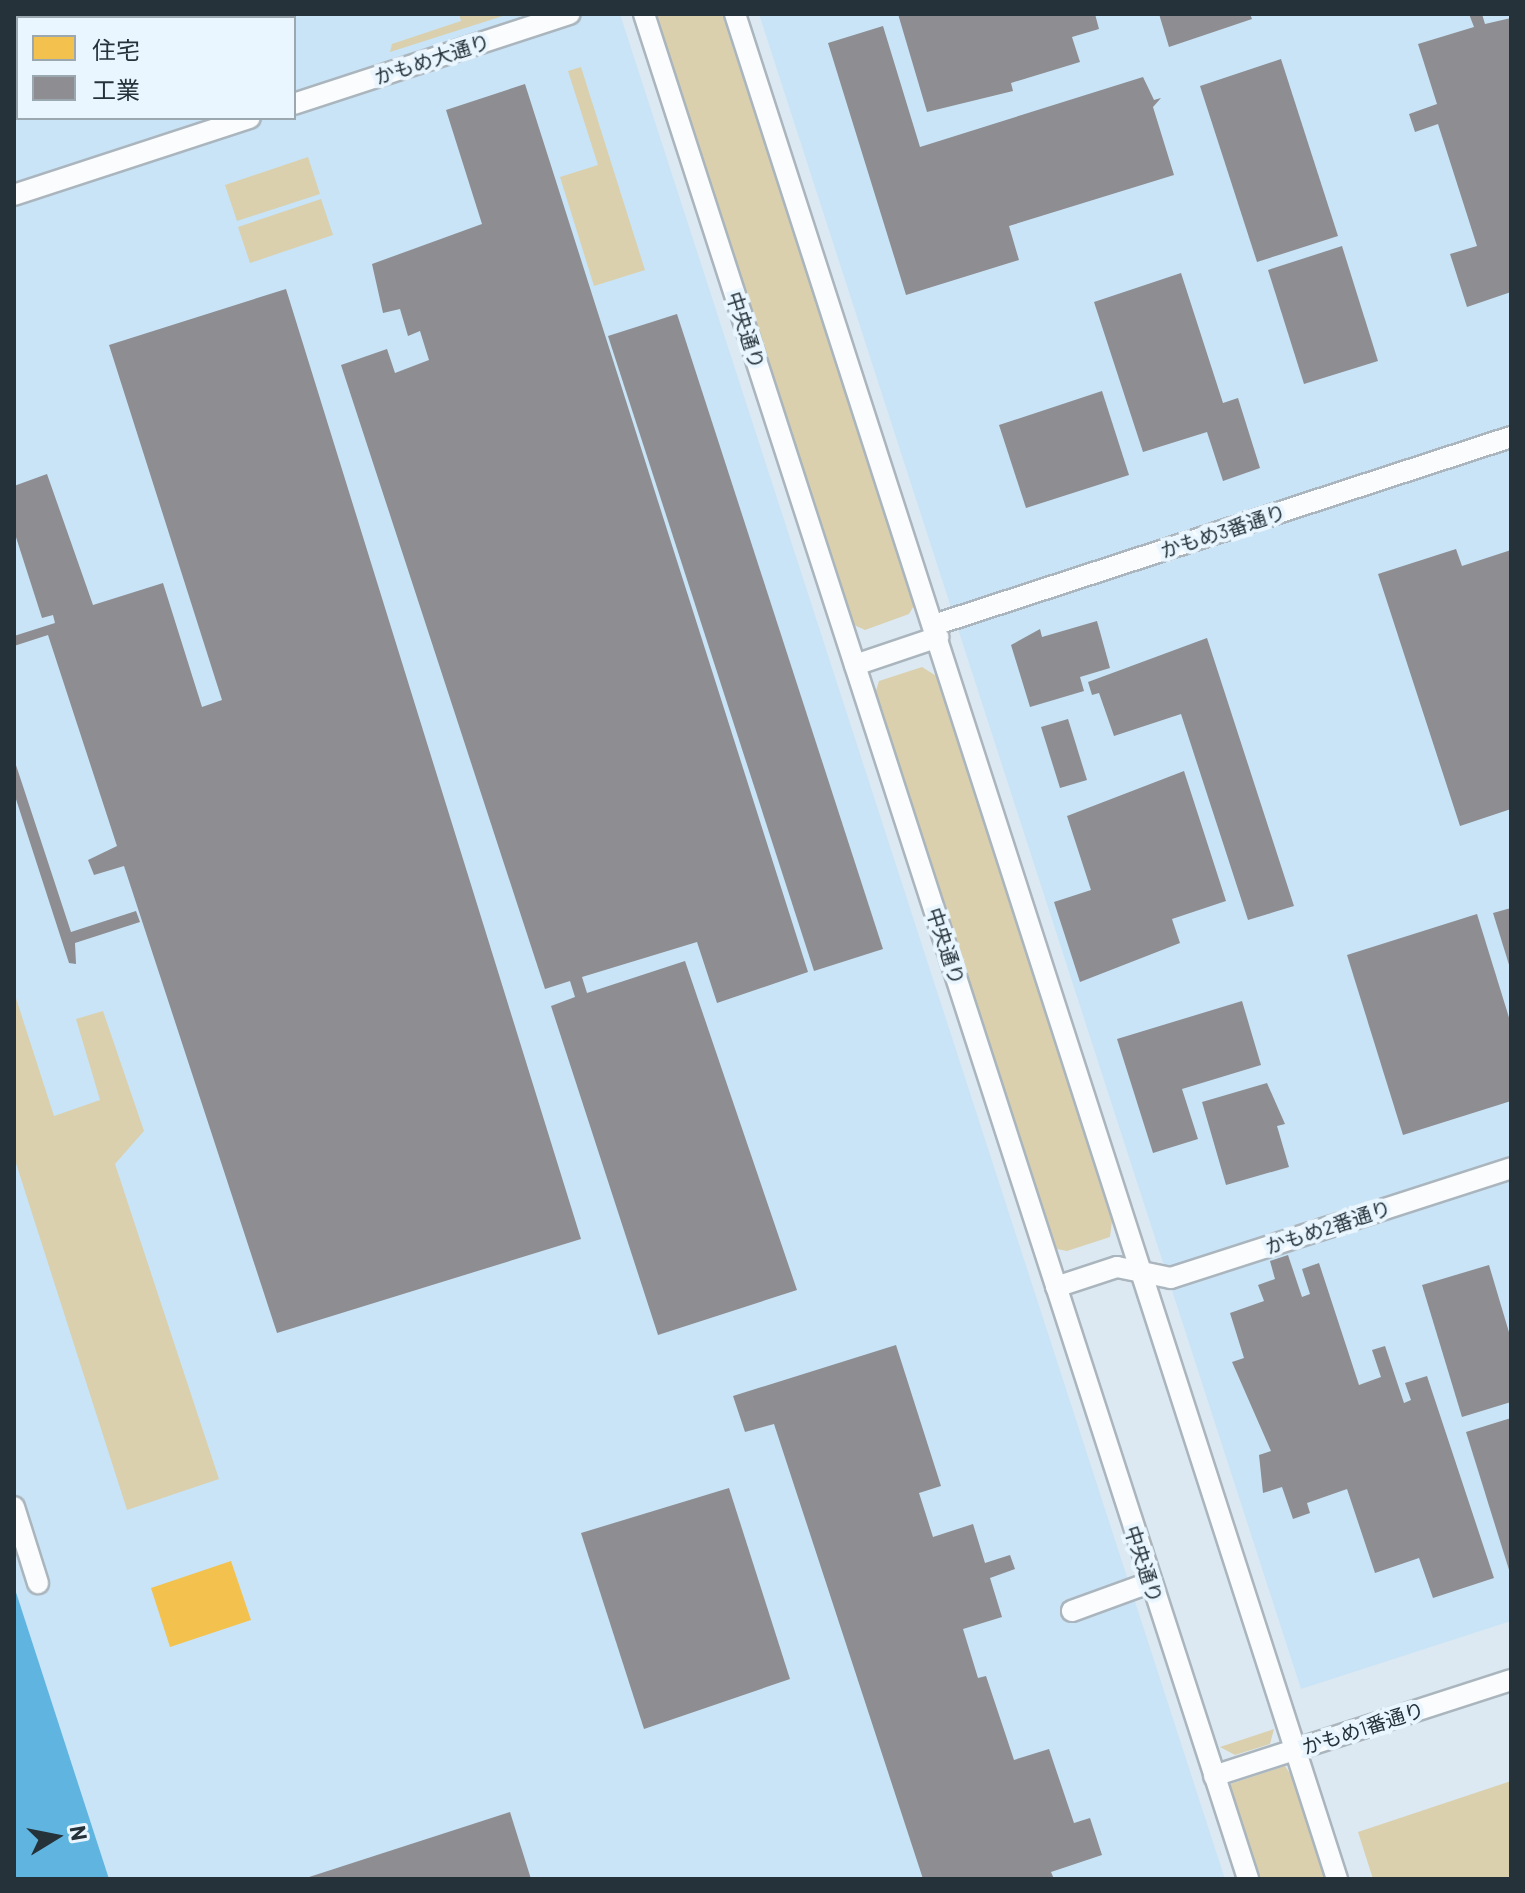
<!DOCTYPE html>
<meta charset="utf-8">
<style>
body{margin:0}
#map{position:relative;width:1525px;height:1893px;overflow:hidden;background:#dce9f2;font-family:Barlow,"Noto Sans JP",sans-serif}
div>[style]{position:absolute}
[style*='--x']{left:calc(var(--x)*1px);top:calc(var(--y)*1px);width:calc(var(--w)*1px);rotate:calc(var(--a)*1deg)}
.built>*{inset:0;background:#c9e4f6}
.green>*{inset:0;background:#dad0ae}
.water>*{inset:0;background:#60b4e0}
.homes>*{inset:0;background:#f2c14e}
.industry>*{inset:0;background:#8d8d92}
.roads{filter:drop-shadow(2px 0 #aab5bd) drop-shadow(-2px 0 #aab5bd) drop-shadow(0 2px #aab5bd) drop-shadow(0 -2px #aab5bd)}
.minor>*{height:20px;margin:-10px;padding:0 10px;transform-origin:10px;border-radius:10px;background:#fafcfd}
span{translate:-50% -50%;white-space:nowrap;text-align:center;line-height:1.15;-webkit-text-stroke:8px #eaf6ff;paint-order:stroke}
.street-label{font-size:20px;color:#25323a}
.frame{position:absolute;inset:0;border:16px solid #25323a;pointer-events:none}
.legend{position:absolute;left:16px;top:16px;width:280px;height:104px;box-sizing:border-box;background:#eaf6ff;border:2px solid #9ba8b0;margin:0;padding:10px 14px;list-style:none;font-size:24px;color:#25323a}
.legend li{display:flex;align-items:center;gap:16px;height:40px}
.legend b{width:40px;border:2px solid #9ba8b0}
.north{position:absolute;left:16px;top:1797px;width:80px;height:80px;-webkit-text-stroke:6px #eaf6ff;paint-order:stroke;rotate:80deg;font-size:22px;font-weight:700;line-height:32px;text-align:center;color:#25323a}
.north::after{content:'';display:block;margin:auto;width:28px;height:36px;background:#25323a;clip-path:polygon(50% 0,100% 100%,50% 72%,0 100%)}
</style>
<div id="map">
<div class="built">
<i style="clip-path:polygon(evenodd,14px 14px,620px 14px,1225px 1879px,108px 1879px,14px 1586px,14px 14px,18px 18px,294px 18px,294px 118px,18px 118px,18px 18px)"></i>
<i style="clip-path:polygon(759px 14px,1511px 14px,1511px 1621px,1301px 1689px)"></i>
</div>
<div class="green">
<i style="clip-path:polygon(459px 14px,509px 14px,390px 52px,392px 44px,461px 21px)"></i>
<i style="clip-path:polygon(722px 14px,915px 604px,909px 614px,865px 630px,854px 625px,657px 16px)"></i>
<i style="clip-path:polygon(581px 67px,645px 270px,594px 286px,560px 177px,598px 165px,568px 71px)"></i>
<i style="clip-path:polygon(308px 157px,320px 194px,237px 221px,225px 185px)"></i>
<i style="clip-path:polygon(321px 199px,333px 235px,250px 263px,238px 227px)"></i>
<i style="clip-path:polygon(922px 667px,938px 677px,1112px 1221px,1110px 1237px,1067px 1251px,1057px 1249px,875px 694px,879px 681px)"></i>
<i style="clip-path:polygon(14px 992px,54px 1116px,100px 1100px,76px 1019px,103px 1011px,144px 1131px,115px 1164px,219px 1479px,127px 1510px,14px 1157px)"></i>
<i style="clip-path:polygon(1274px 1729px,1270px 1744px,1235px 1755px,1220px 1747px)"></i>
<i style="clip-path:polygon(1285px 1766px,1293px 1778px,1326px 1879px,1258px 1879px,1230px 1784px)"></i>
<i style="clip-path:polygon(1511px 1781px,1511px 1879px,1373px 1879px,1358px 1832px)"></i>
</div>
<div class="water">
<i style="clip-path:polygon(14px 1586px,109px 1879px,14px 1879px)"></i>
</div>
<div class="homes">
<i style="clip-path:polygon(231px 1561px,251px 1620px,170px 1647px,151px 1588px)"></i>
</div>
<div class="industry">
<i style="clip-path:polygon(14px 14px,259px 14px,261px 18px,18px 18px,14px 91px)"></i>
<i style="clip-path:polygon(898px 14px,1095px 14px,1099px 29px,1072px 37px,1080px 62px,1011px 83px,1013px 91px,927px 112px)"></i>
<i style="clip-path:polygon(1159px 14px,1250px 14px,1252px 19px,1169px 47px)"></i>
<i style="clip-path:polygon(1469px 14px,1482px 14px,1485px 24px,1511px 18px,1511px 292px,1467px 307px,1450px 254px,1477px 246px,1438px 124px,1415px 132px,1409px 114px,1437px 104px,1418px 44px,1474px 27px)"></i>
<i style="clip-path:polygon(883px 26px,920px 147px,1143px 77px,1154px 100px,1161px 98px,1153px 107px,1174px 175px,1009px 226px,1019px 260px,906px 295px,828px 43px)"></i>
<i style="clip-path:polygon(1281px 59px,1338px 236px,1257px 262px,1200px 86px)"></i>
<i style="clip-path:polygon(525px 84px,808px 972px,717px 1003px,697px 942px,582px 977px,587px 993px,685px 961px,797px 1290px,658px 1335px,551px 1006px,575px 997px,570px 981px,545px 989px,341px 365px,387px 349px,395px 373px,429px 360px,420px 331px,408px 336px,400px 309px,383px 313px,372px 264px,482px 224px,446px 110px)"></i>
<i style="clip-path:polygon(1342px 246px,1378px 361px,1304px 384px,1268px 270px)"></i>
<i style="clip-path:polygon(1181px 273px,1223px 403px,1238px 398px,1260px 468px,1223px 481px,1207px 432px,1143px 452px,1094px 302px)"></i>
<i style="clip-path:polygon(286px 289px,581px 1239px,277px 1333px,124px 866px,94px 875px,88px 860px,117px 846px,48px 635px,14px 646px,14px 636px,55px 623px,53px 615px,42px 618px,14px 531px,14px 486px,47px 474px,93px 605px,163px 583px,202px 707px,222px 700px,109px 345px)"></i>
<i style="clip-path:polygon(677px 314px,883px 949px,814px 971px,608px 336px)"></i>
<i style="clip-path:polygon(1102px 391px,1129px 475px,1026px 508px,999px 425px)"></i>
<i style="clip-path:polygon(1456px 549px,1462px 566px,1511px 550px,1511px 809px,1460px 826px,1378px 574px)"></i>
<i style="clip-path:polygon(1097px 621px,1110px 668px,1080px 677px,1084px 691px,1030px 707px,1011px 645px,1040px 629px,1042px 637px)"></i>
<i style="clip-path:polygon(1207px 638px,1294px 906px,1248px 920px,1181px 714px,1114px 736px,1099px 693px,1092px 695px,1088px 682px)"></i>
<i style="clip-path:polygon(1068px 719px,1087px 780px,1060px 788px,1041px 727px)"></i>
<i style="clip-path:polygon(14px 759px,71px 932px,136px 911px,140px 922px,75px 943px,76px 964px,69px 963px,14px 793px)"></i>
<i style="clip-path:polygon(1184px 771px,1226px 901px,1172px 919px,1180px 943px,1080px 982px,1054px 902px,1091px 890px,1067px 816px)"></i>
<i style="clip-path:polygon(1511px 908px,1511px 968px,1510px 968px,1493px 913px)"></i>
<i style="clip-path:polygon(1477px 914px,1511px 1024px,1511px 1101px,1403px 1135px,1347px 955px)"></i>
<i style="clip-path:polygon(1242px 1001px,1261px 1065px,1182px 1089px,1198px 1139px,1153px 1153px,1117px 1039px)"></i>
<i style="clip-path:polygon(1267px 1083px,1285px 1124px,1277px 1126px,1289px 1167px,1226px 1185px,1202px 1102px)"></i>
<i style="clip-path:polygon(1288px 1255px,1302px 1297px,1310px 1294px,1302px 1269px,1319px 1263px,1359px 1385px,1381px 1377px,1372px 1350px,1385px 1346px,1404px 1403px,1411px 1400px,1405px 1383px,1427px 1376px,1494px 1578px,1433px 1598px,1419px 1558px,1375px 1573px,1347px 1489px,1307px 1503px,1310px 1513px,1293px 1519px,1282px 1487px,1263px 1493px,1259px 1455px,1271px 1451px,1232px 1362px,1244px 1358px,1230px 1313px,1264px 1301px,1258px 1285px,1275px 1279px,1270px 1261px)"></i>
<i style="clip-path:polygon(1489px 1265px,1511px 1339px,1511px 1402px,1462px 1417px,1422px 1285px)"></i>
<i style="clip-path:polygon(896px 1345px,941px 1486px,919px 1493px,933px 1537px,973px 1524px,985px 1563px,1010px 1555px,1015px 1569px,990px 1578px,1002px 1617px,963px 1629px,978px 1678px,986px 1676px,1014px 1760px,1049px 1749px,1074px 1823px,1090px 1818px,1102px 1855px,1051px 1872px,1054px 1879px,923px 1879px,774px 1424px,745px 1432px,733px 1396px)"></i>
<i style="clip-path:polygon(1511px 1418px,1511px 1573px,1510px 1573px,1466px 1432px)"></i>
<i style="clip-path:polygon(729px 1488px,790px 1679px,644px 1729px,581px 1533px)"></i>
<i style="clip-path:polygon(510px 1812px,531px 1879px,306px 1879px,306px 1878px)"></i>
</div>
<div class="roads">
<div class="minor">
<i style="--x:644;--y:14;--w:1960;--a:72.05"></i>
<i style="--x:735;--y:14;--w:1960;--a:72.11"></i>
<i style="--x:294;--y:104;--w:290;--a:-18.1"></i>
<i style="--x:14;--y:195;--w:248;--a:-18.1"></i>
<i style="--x:934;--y:625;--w:607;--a:-18.05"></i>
<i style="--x:855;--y:665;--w:88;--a:-18.6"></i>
<i style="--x:1056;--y:1287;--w:64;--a:-18.2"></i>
<i style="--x:1117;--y:1267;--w:55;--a:11.5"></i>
<i style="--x:1171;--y:1278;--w:357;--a:-17.9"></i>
<i style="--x:14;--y:1507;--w:80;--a:72.5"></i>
<i style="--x:1072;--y:1611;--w:82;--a:-20"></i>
<i style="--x:1214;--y:1776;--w:312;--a:-17.9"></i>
</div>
</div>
<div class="street-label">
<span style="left:432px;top:59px;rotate:-18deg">かもめ大通り</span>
<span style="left:746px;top:330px;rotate:72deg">中央通り</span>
<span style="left:1223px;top:531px;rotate:-18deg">かもめ3番通り</span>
<span style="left:946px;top:946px;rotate:72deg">中央通り</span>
<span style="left:1328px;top:1227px;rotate:-18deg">かもめ2番通り</span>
<span style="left:1144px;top:1564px;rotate:72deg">中央通り</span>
<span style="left:1363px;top:1728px;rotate:-18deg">かもめ1番通り</span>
</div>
<div class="frame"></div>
<ul class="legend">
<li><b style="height:22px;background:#f2c14e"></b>住宅</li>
<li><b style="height:22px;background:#8d8d92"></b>工業</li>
</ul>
<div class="north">N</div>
</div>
